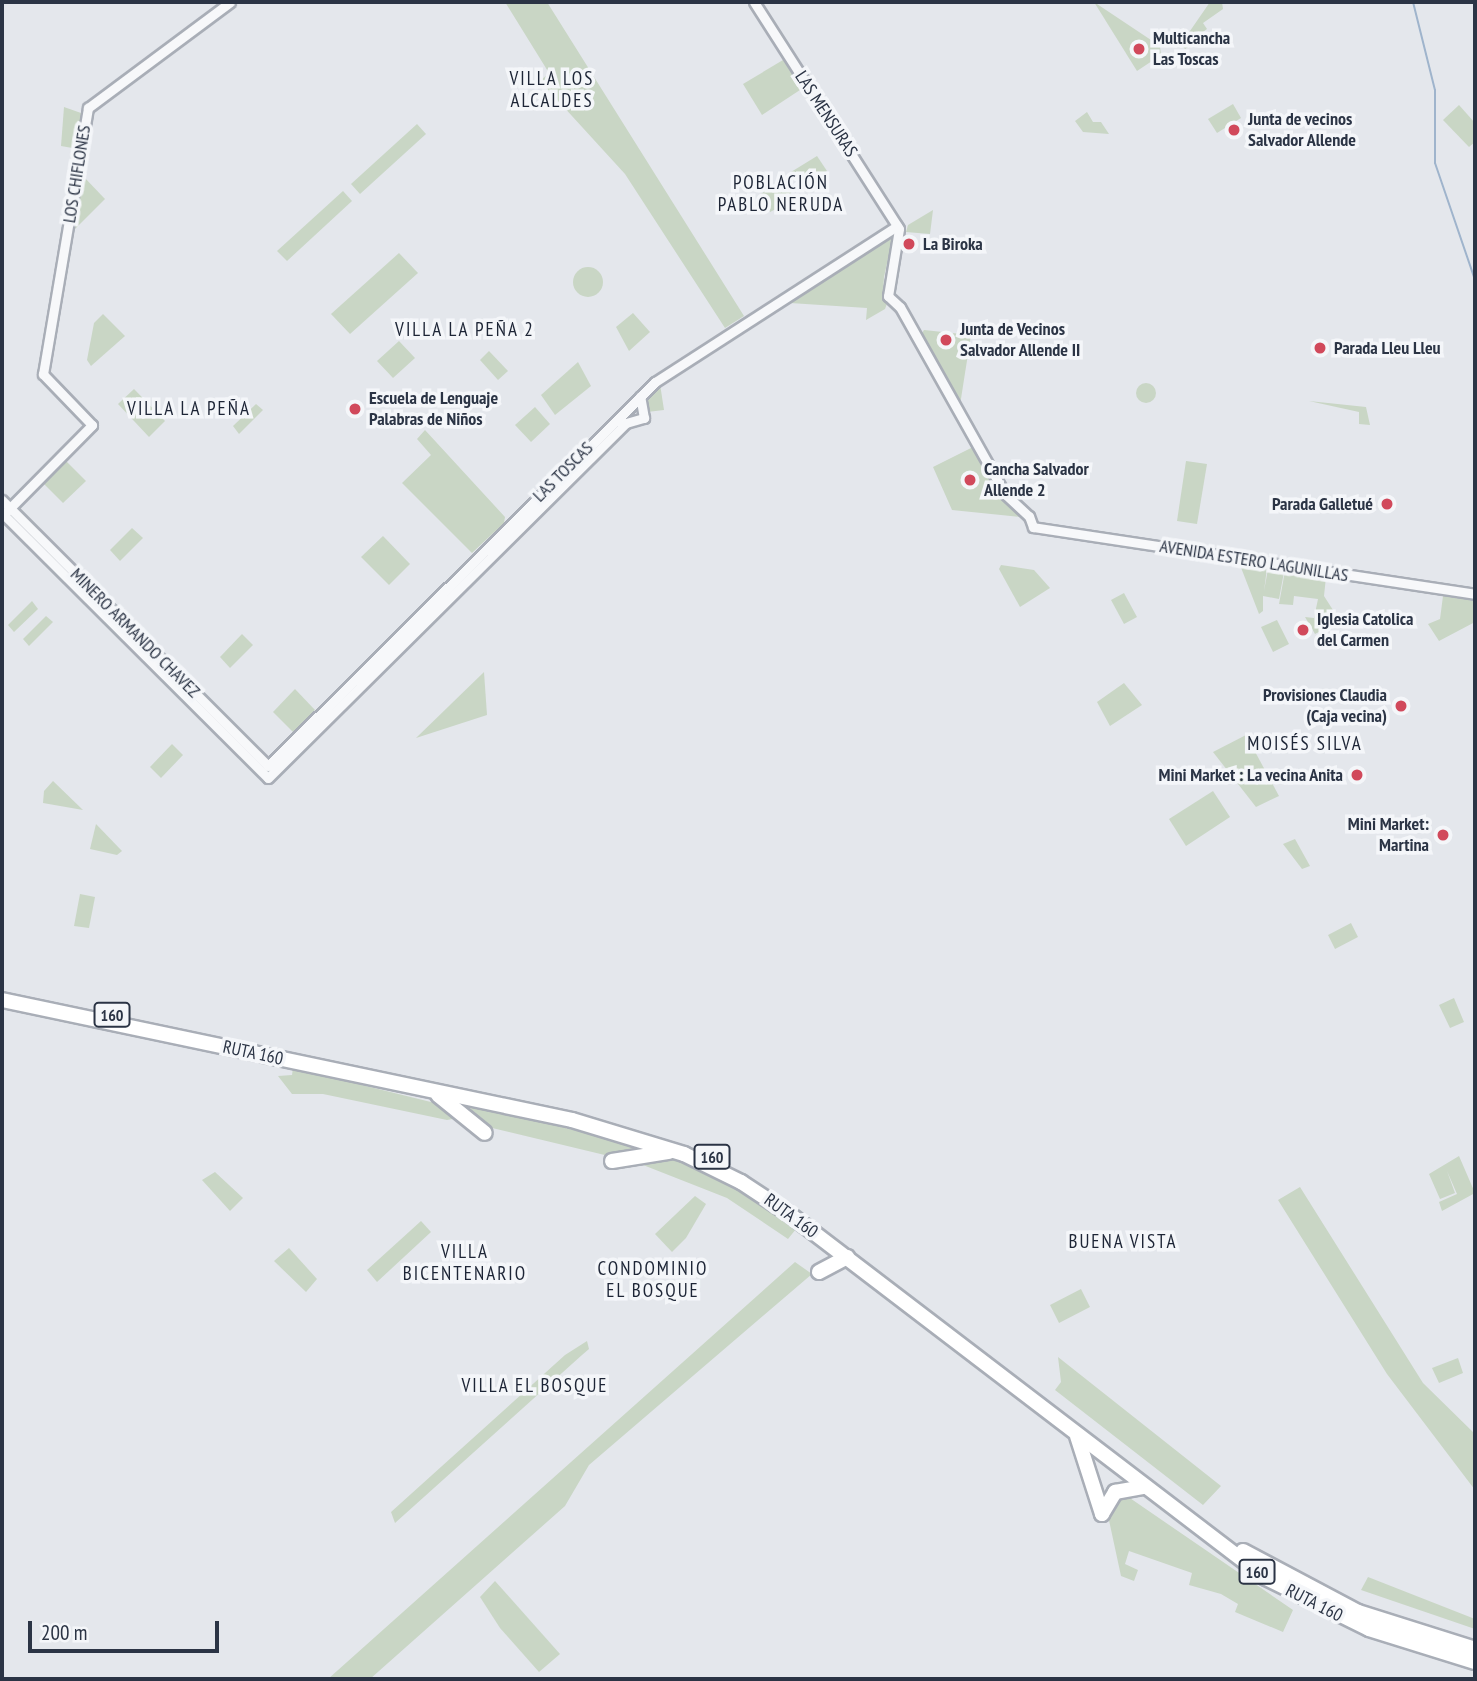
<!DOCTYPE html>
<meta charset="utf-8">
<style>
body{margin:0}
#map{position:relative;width:1477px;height:1681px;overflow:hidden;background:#e4e7ec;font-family:"PT Sans Narrow",sans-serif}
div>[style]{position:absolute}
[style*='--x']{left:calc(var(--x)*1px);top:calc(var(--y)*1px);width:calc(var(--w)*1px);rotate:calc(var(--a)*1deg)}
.green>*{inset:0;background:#c9d6c5}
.round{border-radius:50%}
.stream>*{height:2px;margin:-1px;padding:0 1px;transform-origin:1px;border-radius:1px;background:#9fb4cc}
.roads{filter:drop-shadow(2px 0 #a9aeb7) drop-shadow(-2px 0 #a9aeb7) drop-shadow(0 2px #a9aeb7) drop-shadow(0 -2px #a9aeb7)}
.tertiary>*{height:9px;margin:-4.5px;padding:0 4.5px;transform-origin:4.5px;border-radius:4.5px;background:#f7f8fa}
.motorway>*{height:14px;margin:-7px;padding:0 7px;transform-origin:7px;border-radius:7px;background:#fff}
.dots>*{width:19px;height:19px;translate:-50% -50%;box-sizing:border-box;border:4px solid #f4f6f9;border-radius:50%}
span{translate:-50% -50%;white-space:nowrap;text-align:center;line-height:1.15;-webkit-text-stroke:7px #f4f6f9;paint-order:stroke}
.shield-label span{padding:2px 5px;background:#f4f6f9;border:2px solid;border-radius:5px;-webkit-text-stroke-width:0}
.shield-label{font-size:16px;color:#2b3445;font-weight:700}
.poi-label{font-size:18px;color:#2b3445;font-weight:700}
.left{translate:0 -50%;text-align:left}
.right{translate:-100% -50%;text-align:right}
.street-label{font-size:18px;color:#2b3445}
.neighbourhood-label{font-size:19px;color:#1d2536;letter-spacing:2px}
.frame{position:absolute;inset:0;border:4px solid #2b3445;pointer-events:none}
.scale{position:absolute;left:28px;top:1621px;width:191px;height:32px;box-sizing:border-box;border:4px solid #2b3445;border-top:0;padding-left:9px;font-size:21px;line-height:24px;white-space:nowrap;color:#2b3445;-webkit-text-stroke:5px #f4f6f9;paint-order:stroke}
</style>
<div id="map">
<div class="green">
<i style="clip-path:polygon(505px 2px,547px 2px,744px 316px,725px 328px,625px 174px,540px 81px,549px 73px)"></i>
<i style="clip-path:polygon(1094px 2px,1160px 46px,1161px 55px,1137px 71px)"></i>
<i style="clip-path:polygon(1210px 2px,1222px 2px,1223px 9px,1203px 23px,1207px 29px,1199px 35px,1201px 39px,1185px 49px,1181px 44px)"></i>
<i style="clip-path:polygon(783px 60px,803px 88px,762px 115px,743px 84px)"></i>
<i style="clip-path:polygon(1233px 104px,1241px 118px,1217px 133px,1208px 119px)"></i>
<i style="clip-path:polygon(1459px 105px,1475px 123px,1475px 142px,1469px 147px,1443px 120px)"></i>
<i style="clip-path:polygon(64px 107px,81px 113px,78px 149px,61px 146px)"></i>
<i style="clip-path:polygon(1087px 112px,1093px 122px,1101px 122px,1109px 134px,1083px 132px,1075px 121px)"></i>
<i style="clip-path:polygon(417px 124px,426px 134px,360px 194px,351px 184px)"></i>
<i style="clip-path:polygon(817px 156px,827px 171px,801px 188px,791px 172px)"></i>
<i style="clip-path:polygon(83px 176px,105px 199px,74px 230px)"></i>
<i style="clip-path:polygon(784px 179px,794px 200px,770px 212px,761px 194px)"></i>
<i style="clip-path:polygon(343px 191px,352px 201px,287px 261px,277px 251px)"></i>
<i style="clip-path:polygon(933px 210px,930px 234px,906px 232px,908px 225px)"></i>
<i style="clip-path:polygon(894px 232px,884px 277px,883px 293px,888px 301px,885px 309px,866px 320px,867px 308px,790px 303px)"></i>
<i style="clip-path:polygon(399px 253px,418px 273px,350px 334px,331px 314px)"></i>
<i class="round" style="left:573px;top:267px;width:30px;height:30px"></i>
<i style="clip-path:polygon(633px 313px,650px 332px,629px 351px,616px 327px)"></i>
<i style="clip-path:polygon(103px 314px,125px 336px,91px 366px,87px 360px,94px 323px)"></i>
<i style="clip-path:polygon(924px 330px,971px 335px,960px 405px,921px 335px)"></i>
<i style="clip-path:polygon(399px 341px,415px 358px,393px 378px,377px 361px)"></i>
<i style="clip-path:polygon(489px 351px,508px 371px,498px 380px,480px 360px)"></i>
<i style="clip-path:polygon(578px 362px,591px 386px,555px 415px,541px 395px)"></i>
<i class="round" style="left:1136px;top:383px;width:20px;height:20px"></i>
<i style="clip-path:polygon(660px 384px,664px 410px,647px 412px,645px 398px)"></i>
<i style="clip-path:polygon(134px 389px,165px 421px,149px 437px,118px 404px)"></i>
<i style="clip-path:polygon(1309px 401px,1366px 407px,1370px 425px,1359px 424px,1359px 412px)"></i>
<i style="clip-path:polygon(256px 404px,263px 410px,239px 434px,233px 426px)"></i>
<i style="clip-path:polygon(535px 407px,550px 424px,531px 442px,515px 425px)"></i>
<i style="clip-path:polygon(425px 430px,505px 517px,504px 523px,472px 553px,402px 483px,431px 455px,417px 439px)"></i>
<i style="clip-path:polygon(973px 447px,1002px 497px,1021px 517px,952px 510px,933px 467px)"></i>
<i style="clip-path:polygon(66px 461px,86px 481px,63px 503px,43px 483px)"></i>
<i style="clip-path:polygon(1186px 461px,1207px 464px,1197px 524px,1177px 521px)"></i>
<i style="clip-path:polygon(132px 528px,143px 538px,120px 561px,110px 550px)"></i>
<i style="clip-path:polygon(383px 536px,410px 564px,389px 585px,361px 557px)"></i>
<i style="clip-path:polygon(1001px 565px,1034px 570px,1050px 588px,1020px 607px,999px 569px)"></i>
<i style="clip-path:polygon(1240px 565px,1267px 568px,1264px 591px,1268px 569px,1284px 572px,1279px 599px,1263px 596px,1263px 611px,1259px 614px)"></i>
<i style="clip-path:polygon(1285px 571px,1326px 577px,1324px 596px,1340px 621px,1315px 634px,1305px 617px,1314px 618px,1318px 599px,1294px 596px,1293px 605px,1279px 604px)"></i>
<i style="clip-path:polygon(1124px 593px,1137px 617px,1124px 624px,1111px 600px)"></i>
<i style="clip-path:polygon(1443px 596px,1475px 601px,1475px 622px,1439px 641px,1428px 624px,1440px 619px)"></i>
<i style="clip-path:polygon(32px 601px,38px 609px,14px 632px,8px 625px)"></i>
<i style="clip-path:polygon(46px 616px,53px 622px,29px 646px,23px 639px)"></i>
<i style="clip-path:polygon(1277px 620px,1289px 644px,1273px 652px,1261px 627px)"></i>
<i style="clip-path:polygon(242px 634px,253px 645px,230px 668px,220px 657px)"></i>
<i style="clip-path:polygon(484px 672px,487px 715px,416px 738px)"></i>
<i style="clip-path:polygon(1124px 683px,1142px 705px,1110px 726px,1097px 702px)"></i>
<i style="clip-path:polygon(295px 689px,315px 710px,293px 732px,273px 712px)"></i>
<i style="clip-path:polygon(1246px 735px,1279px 796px,1256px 807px,1213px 752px)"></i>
<i style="clip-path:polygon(172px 744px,183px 755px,161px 778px,150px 767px)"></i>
<i style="clip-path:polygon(53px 781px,83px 810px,43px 803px,44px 791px)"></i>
<i style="clip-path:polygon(1213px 791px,1230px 817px,1186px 846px,1169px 819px)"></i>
<i style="clip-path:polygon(96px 824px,122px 851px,117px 855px,90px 849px)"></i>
<i style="clip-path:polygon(1295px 839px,1310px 866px,1302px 869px,1283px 844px)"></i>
<i style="clip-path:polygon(80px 894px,95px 897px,89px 928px,74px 926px)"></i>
<i style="clip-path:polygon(1351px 923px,1358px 937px,1335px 949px,1328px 935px)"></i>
<i style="clip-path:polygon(1454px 998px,1464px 1022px,1450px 1028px,1439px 1005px)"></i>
<i style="clip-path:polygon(293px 1068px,439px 1104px,458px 1118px,447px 1120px,323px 1094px,292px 1094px,278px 1076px,292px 1075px)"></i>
<i style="clip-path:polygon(475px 1106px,660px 1151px,739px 1189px,796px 1229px,788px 1239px,727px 1198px,638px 1163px,488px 1127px,467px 1109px)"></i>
<i style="clip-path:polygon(1459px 1156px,1475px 1193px,1442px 1211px,1439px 1202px,1457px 1194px,1447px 1171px,1455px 1193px,1440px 1199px,1429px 1174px)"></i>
<i style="clip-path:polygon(215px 1172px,243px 1198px,230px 1211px,202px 1180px)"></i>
<i style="clip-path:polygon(1300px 1187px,1423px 1383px,1475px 1434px,1475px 1490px,1387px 1374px,1278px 1200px)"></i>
<i style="clip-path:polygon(695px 1196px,706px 1204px,686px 1238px,672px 1252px,655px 1234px)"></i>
<i style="clip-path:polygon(421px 1221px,431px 1232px,377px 1282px,367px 1270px)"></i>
<i style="clip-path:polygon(289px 1248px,317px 1279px,306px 1292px,274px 1261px)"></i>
<i style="clip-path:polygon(795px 1262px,812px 1274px,589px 1465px,565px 1506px,370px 1679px,328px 1679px)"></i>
<i style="clip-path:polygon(1081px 1289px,1090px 1307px,1059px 1323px,1050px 1305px)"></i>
<i style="clip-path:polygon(587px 1341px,589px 1349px,582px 1355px,395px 1523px,391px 1512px,565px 1355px)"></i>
<i style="clip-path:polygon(1058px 1357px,1221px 1486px,1203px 1505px,1055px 1390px,1061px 1382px)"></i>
<i style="clip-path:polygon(1458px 1358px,1463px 1373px,1439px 1383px,1432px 1368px)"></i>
<i style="clip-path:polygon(1124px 1494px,1293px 1610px,1283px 1632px,1235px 1612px,1238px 1604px,1221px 1594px,1189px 1585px,1192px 1573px,1129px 1551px,1125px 1564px,1138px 1570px,1134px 1581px,1121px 1576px,1107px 1511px)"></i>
<i style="clip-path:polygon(1368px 1577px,1475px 1619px,1475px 1629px,1361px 1590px)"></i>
<i style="clip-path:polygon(495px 1581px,560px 1654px,539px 1672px,500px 1628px,480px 1597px)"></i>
</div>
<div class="stream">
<i style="--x:1413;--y:2;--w:91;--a:76"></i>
<i style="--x:1435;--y:90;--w:73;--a:90"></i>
<i style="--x:1435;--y:163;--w:124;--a:71.1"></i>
</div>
<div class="roads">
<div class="tertiary">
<i style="--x:754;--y:2;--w:269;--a:57.4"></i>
<i style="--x:899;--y:229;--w:68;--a:99.3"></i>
<i style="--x:888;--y:296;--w:16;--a:43"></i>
<i style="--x:900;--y:307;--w:214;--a:60.7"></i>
<i style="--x:1005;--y:494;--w:33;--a:43"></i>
<i style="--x:1029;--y:516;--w:12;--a:70"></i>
<i style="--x:1033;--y:527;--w:447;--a:8.6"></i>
<i style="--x:2;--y:500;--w:376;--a:45"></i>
<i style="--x:268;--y:766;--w:545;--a:-44.78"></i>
<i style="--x:655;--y:382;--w:288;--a:-32.8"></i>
<i style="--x:7;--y:511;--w:121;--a:-45.3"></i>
<i style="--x:92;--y:425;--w:71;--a:-133.9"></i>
<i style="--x:43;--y:374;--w:270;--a:-80.4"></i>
<i style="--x:88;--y:108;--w:177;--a:-36.7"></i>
<i style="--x:2;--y:513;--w:375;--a:44.9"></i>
<i style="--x:268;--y:778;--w:504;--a:-44.76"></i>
<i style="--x:626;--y:423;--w:19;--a:-16"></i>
<i style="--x:644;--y:418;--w:22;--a:-100"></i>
</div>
<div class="motorway">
<i style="--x:2;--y:1000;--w:582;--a:11.89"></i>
<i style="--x:572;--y:1120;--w:117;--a:16.9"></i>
<i style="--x:684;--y:1154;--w:64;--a:26.2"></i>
<i style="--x:741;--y:1182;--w:56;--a:33.4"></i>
<i style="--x:788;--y:1213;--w:601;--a:37.37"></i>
<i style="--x:1266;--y:1578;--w:115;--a:26.3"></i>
<i style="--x:1369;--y:1629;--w:111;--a:17.3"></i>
<i style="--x:438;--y:1095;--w:60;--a:39"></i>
<i style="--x:612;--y:1161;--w:58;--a:-9"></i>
<i style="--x:819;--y:1272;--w:32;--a:-28"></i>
<i style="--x:1077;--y:1436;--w:82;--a:72.2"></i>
<i style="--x:1102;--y:1514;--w:26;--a:-59"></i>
<i style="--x:1115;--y:1492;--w:28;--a:-10"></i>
<i style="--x:1243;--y:1551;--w:130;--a:27.9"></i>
<i style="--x:1358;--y:1612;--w:123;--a:17.5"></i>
</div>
</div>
<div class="dots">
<i style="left:1139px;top:49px;background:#d1495b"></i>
<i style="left:1234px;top:130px;background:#d1495b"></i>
<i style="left:909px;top:244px;background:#d1495b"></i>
<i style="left:946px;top:340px;background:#d1495b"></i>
<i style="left:1320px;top:348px;background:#d1495b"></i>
<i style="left:355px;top:409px;background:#d1495b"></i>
<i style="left:970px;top:480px;background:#d1495b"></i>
<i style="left:1387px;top:504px;background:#d1495b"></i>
<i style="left:1303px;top:630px;background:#d1495b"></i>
<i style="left:1401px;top:706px;background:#d1495b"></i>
<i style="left:1357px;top:775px;background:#d1495b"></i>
<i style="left:1443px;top:835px;background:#d1495b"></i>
</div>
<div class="shield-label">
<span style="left:112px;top:1015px">160</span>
<span style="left:712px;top:1157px">160</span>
<span style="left:1257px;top:1572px">160</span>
</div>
<div class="poi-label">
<span class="left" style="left:1153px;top:49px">Multicancha<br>Las Toscas</span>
<span class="left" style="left:1248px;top:130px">Junta de vecinos<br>Salvador Allende</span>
<span class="left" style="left:923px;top:244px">La Biroka</span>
<span class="left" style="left:960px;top:340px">Junta de Vecinos<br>Salvador Allende II</span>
<span class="left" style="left:1334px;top:348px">Parada Lleu Lleu</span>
<span class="left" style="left:369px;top:409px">Escuela de Lenguaje<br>Palabras de Niños</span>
<span class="left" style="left:984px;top:480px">Cancha Salvador<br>Allende 2</span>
<span class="right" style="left:1373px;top:504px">Parada Galletué</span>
<span class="left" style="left:1317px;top:630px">Iglesia Catolica<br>del Carmen</span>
<span class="right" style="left:1387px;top:706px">Provisiones Claudia<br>(Caja vecina)</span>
<span class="right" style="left:1343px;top:775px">Mini Market : La vecina Anita</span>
<span class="right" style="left:1429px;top:835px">Mini Market:<br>Martina</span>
</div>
<div class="street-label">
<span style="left:826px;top:114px;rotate:57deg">LAS MENSURAS</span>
<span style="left:77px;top:174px;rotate:-81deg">LOS CHIFLONES</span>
<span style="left:563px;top:472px;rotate:-45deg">LAS TOSCAS</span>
<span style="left:1254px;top:561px;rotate:9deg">AVENIDA ESTERO LAGUNILLAS</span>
<span style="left:135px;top:633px;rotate:45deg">MINERO ARMANDO CHAVEZ</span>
<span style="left:253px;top:1053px;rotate:12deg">RUTA 160</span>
<span style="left:791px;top:1216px;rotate:36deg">RUTA 160</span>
<span style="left:1314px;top:1603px;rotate:27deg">RUTA 160</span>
</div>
<div class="neighbourhood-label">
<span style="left:552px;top:90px">VILLA LOS<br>ALCALDES</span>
<span style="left:781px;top:194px">POBLACIÓN<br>PABLO NERUDA</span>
<span style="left:465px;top:330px">VILLA LA PEÑA 2</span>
<span style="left:189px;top:409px">VILLA LA PEÑA</span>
<span style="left:1305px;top:744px">MOISÉS SILVA</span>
<span style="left:1123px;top:1242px">BUENA VISTA</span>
<span style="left:465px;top:1263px">VILLA<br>BICENTENARIO</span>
<span style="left:653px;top:1280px">CONDOMINIO<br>EL BOSQUE</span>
<span style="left:535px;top:1386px">VILLA EL BOSQUE</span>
</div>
<div class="frame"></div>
<div class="scale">200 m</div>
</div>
